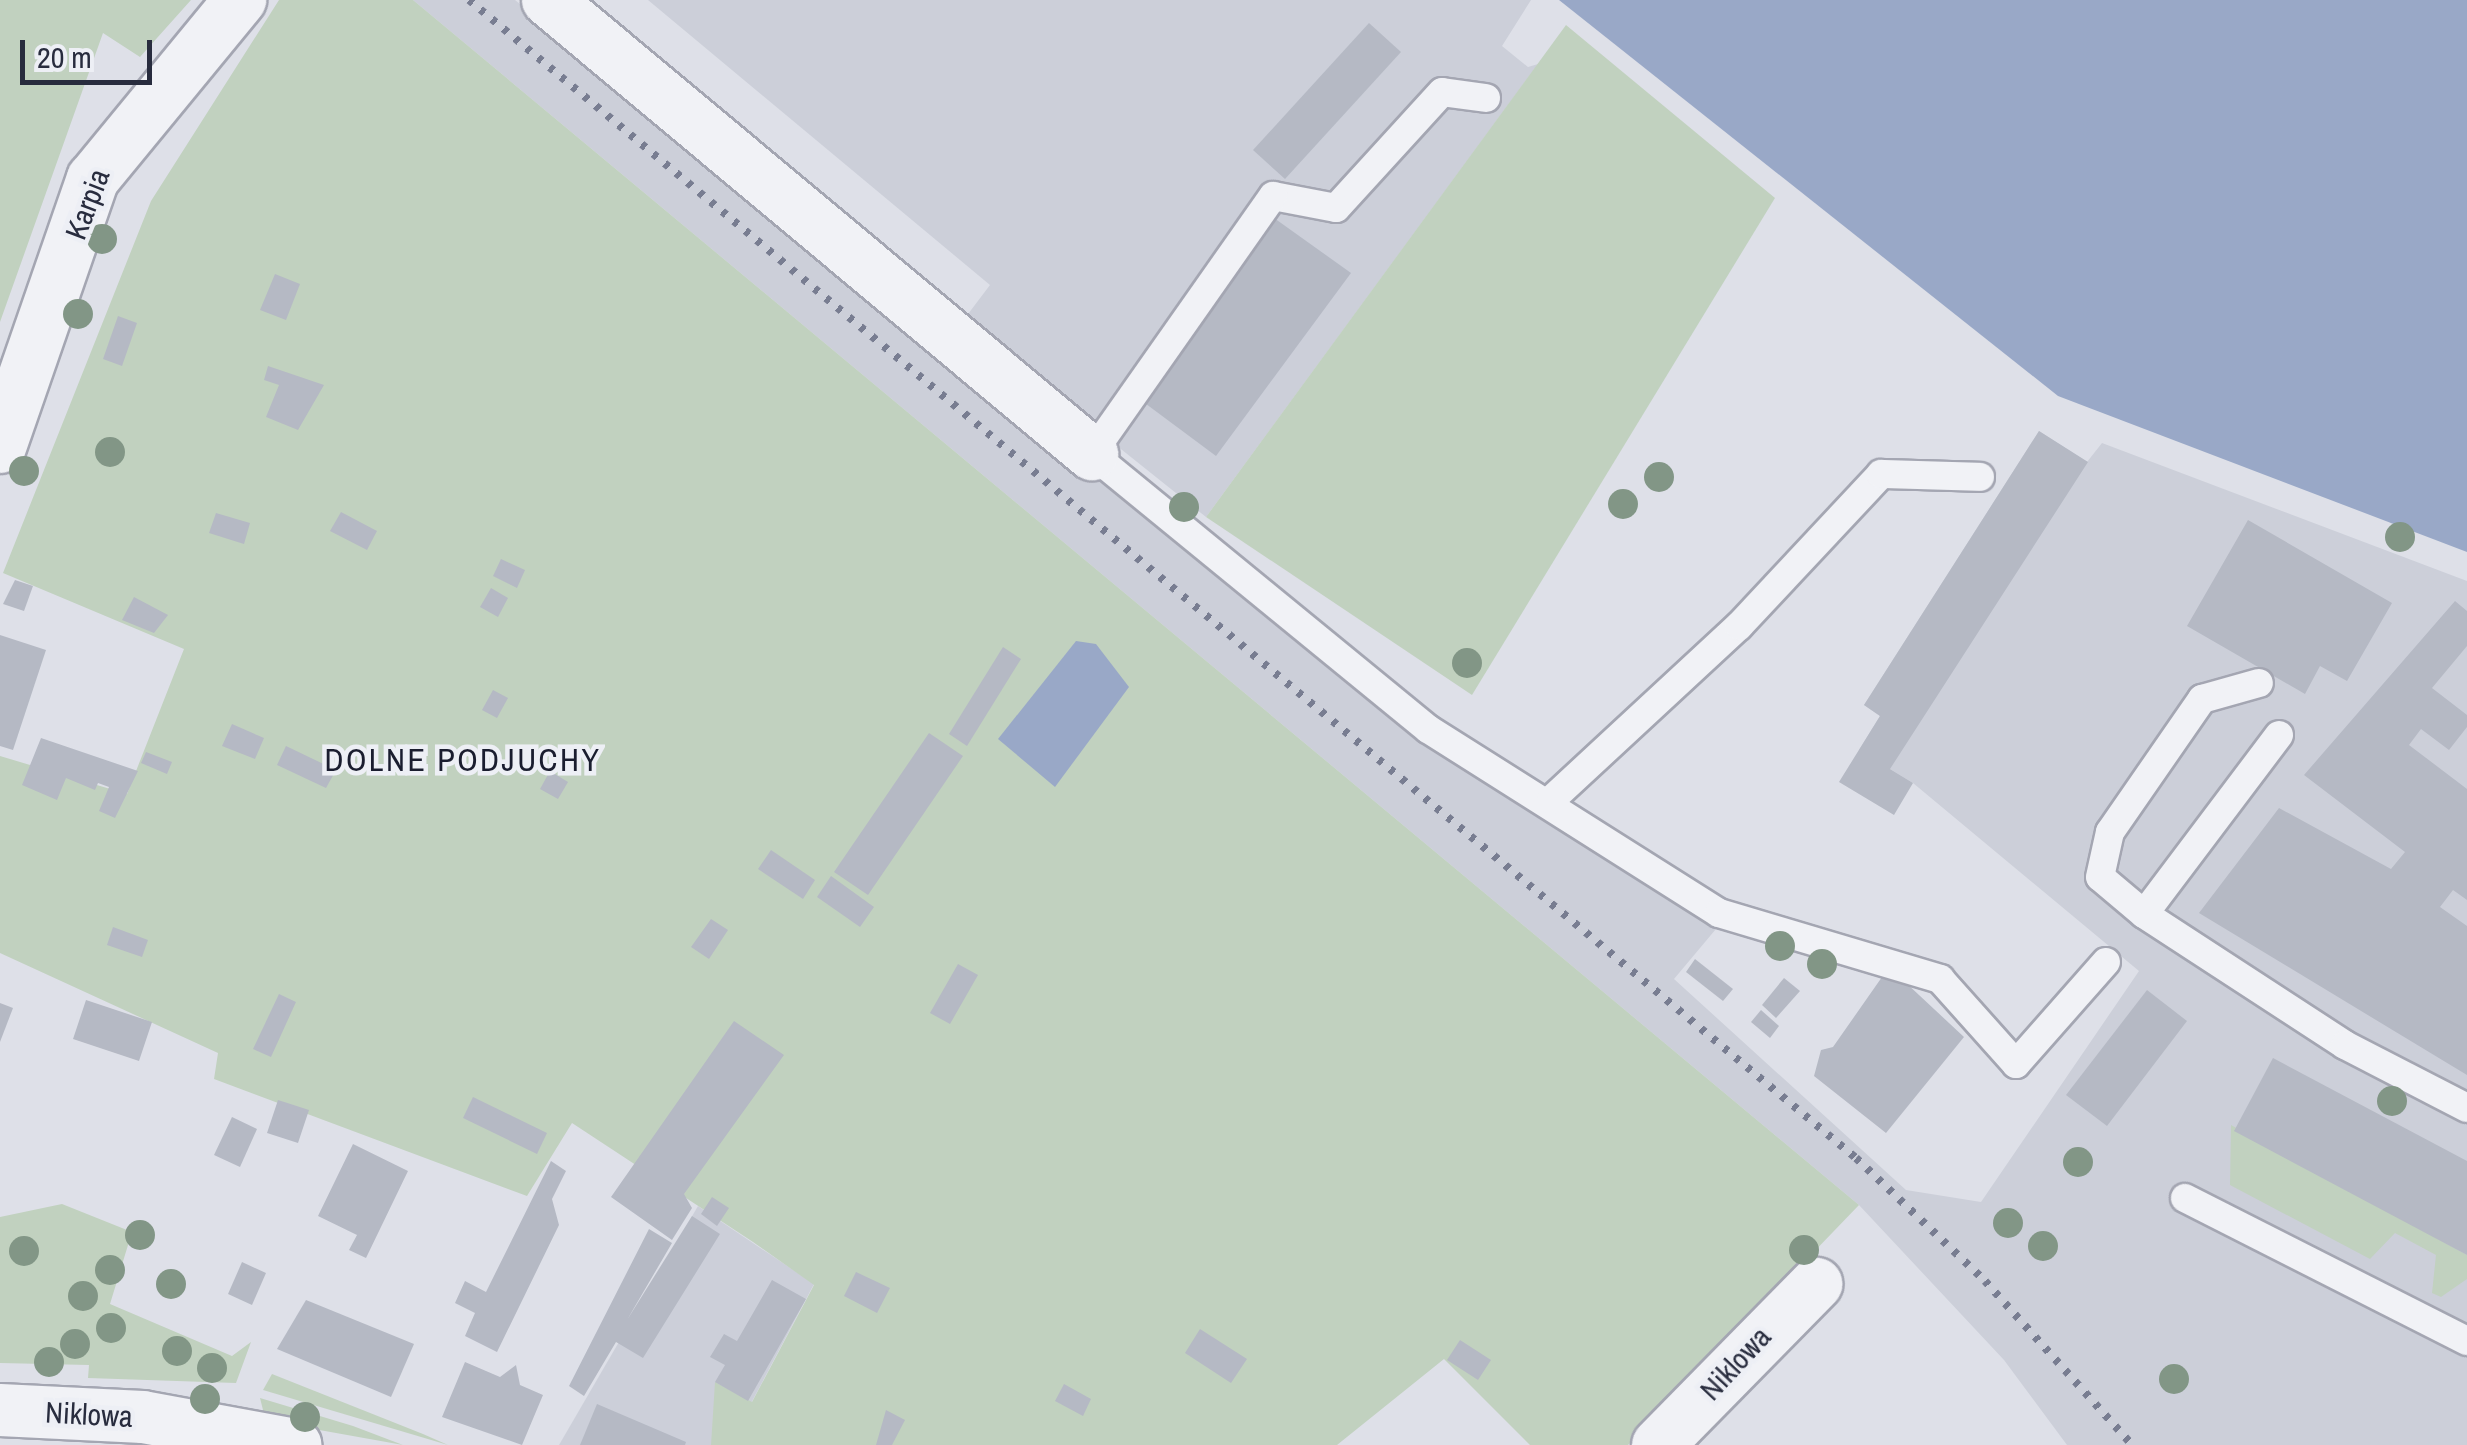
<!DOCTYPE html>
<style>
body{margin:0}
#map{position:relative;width:2467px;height:1445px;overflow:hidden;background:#dee0e8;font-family:"Archivo Narrow",sans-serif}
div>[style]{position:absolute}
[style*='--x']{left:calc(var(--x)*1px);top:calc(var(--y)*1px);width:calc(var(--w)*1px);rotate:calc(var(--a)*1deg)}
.built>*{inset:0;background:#cccfd9}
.green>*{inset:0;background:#c1d1bf}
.water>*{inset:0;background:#99a8c7}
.building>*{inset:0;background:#b5b9c4}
.roads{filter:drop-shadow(2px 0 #a4a6b2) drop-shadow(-2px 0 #a4a6b2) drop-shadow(0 2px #a4a6b2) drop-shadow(0 -2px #a4a6b2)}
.lane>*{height:28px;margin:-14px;padding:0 14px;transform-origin:14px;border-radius:14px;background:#f1f2f6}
.street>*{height:52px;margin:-26px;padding:0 26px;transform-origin:26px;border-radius:26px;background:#f1f2f6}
.rail>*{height:8px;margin-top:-4px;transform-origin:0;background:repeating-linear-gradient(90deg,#787d91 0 5px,transparent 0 15px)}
.trees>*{width:30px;height:30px;margin:-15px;border-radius:50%;background:#829686}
span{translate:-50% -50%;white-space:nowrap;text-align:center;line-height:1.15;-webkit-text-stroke:9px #edeff5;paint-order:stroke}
.street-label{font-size:30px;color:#282c3e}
.neighbourhood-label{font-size:32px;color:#1a1d2f;letter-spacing:2.5px}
.scale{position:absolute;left:20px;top:40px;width:132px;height:45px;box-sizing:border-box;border:5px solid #282c3e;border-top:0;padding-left:12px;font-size:30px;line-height:35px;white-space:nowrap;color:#282c3e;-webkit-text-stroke:8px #edeff5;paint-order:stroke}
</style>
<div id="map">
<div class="built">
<i style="clip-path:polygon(413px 0,515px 0,1407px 725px,1721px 923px,1674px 979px,1906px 1190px,1981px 1202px,2139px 971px,1913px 783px,1859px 750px,1880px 716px,1864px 705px,2039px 431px,2087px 462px,2102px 443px,2467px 581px,2467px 1445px,2067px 1445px,2004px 1360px,1859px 1205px)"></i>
<i style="clip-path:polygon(648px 0,1531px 0,1502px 46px,1528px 67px,1538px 64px,1206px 517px,962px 322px,990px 285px)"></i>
<i style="clip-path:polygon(698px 1206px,814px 1284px,729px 1445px,559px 1445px)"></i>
</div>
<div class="green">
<i style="clip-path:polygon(0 0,191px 0,140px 57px,103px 33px,0 322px)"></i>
<i style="clip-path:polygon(279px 0,413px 0,1859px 1205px,1628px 1445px,1530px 1445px,1444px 1359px,1337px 1445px,711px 1445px,715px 1382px,752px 1402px,814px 1285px,753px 1242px,572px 1123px,527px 1196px,214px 1079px,218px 1053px,0 953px,0 756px,127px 794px,184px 649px,3px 573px,151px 201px)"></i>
<i style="clip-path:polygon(1566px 25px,1775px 198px,1472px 695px,1206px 517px)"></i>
<i style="clip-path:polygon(2231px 1125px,2467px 1255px,2467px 1279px,2441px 1297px,2432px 1293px,2436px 1255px,2395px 1233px,2370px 1259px,2230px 1185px)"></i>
<i style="clip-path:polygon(62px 1204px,132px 1232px,110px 1304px,232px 1356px,251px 1342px,236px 1383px,88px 1378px,89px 1365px,0 1363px,0 1217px)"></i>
<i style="clip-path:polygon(272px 1374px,423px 1434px,448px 1445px,263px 1390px)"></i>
<i style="clip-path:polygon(260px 1398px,353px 1426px,403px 1445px,297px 1426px,264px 1414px)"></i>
</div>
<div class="water">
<i style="clip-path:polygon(1559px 0,2467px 0,2467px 552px,2058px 396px)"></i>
<i style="clip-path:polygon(1076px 641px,1096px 644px,1129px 687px,1055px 787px,998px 739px)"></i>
</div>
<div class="building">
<i style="clip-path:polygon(1369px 23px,1401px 52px,1285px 179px,1253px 150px)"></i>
<i style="clip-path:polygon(1274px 218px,1351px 273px,1216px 456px,1138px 398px)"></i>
<i style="clip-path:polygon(275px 274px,300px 284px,286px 320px,260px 310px)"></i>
<i style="clip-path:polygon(118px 316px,137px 323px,122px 366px,103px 359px)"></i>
<i style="clip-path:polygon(268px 366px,324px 385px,298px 430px,266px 417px,279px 385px,264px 380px)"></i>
<i style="clip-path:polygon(2039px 431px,2088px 462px,1890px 769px,1913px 783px,1894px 815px,1839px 782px,1880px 716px,1864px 705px)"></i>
<i style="clip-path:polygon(341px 512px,377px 531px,367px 550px,330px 531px)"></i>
<i style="clip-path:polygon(216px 513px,250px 523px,244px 544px,209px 533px)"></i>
<i style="clip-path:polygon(2248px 520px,2392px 603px,2347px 681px,2320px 666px,2305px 694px,2187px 626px)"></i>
<i style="clip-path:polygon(501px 559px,525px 570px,517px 588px,493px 576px)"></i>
<i style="clip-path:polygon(15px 580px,33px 586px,24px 611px,3px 604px)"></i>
<i style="clip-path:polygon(491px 588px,508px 598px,498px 617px,480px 607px)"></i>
<i style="clip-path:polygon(134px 597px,168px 615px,154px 633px,122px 620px)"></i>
<i style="clip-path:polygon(2455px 601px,2467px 611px,2467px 646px,2432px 688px,2467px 715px,2467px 727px,2449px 750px,2421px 729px,2409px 745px,2467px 789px,2467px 900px,2453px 890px,2440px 907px,2467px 926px,2467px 1075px,2199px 913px,2279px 808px,2391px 869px,2405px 852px,2304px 775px)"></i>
<i style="clip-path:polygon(0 635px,46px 650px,13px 750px,0 746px)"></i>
<i style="clip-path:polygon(1003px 647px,1021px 659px,967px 746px,949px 734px)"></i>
<i style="clip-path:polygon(493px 690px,508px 698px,497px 718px,482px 710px)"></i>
<i style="clip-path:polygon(232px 724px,264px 738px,255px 759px,222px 746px)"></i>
<i style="clip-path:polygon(929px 733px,963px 756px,868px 895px,834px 872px)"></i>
<i style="clip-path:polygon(41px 738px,138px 771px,115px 818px,99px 811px,109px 787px,98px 783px,95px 790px,66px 778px,57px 800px,22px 785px)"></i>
<i style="clip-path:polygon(286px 746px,336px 770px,326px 788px,277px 765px)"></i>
<i style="clip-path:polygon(146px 752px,172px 762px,167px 774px,141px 763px)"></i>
<i style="clip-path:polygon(550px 771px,568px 782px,558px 799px,540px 789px)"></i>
<i style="clip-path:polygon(771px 850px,815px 880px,803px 899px,758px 869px)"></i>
<i style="clip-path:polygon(831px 876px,874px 907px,860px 927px,817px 897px)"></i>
<i style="clip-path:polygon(711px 919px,728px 930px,709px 959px,691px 947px)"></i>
<i style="clip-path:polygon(113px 927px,148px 940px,142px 957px,107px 945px)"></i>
<i style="clip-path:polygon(1695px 959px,1733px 989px,1723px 1001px,1686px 972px)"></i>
<i style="clip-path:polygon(958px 964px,978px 975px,950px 1024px,930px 1013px)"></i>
<i style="clip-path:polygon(1889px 967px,1964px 1037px,1886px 1133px,1814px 1076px,1821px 1050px,1833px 1047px)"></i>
<i style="clip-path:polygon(1784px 978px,1800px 991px,1776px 1018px,1762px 1005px)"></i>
<i style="clip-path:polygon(2147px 990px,2187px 1021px,2107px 1126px,2066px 1095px)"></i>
<i style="clip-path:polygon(279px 994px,296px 1002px,271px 1057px,253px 1049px)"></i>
<i style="clip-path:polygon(86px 1000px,152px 1022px,139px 1061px,73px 1039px)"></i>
<i style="clip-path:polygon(0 1003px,13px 1008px,0 1042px)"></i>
<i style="clip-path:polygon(1761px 1010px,1779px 1026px,1770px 1038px,1751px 1022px)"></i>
<i style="clip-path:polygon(734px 1021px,784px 1055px,684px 1194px,692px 1208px,672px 1240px,611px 1197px)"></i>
<i style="clip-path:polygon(2273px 1058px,2467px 1161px,2467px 1255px,2234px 1131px)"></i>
<i style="clip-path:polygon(473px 1097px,547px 1133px,537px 1154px,463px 1118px)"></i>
<i style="clip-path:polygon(278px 1100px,309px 1110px,298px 1143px,267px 1133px)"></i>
<i style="clip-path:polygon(232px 1117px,257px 1129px,240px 1167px,214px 1155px)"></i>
<i style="clip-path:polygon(353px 1144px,408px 1171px,366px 1258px,349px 1250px,357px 1235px,318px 1216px)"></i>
<i style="clip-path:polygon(551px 1161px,566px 1171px,552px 1199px,559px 1225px,497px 1352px,465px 1336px,475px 1313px,455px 1303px,465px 1281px,486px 1292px)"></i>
<i style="clip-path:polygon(712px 1197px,729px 1208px,717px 1226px,701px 1214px)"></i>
<i style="clip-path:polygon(692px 1216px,720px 1234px,643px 1358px,616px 1342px,584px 1396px,569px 1386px,649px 1229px,672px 1243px,627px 1320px)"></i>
<i style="clip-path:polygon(242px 1262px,266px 1273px,252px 1305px,228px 1294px)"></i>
<i style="clip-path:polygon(856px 1272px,890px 1288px,877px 1313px,844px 1296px)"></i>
<i style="clip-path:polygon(772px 1280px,806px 1299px,748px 1401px,715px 1382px,725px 1365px,710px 1357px,724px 1334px,737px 1341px)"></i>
<i style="clip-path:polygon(306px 1300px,414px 1344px,391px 1397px,277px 1349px)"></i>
<i style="clip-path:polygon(1200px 1329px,1247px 1359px,1231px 1383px,1185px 1353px)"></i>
<i style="clip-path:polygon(1460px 1340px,1491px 1360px,1478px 1380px,1447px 1360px)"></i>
<i style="clip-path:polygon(465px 1362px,500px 1377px,516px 1365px,520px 1385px,543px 1395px,522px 1445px,442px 1417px)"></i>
<i style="clip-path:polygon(1064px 1384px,1091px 1399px,1083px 1416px,1055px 1401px)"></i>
<i style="clip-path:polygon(597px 1404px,686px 1442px,685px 1445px,580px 1445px)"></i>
<i style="clip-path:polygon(886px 1410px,905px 1420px,892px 1445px,876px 1445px)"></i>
</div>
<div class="roads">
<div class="lane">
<i style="--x:1486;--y:98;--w:44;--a:-172.2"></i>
<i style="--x:1442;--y:92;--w:157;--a:132.4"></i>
<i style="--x:1336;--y:208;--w:64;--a:-169.2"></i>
<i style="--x:1273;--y:196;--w:315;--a:125.1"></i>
<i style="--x:1092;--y:454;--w:434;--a:39.3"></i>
<i style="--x:1428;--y:729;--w:344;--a:32.3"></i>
<i style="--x:1719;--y:913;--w:231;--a:16.6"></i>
<i style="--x:1940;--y:979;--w:114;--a:48.2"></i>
<i style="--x:2016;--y:1064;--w:136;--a:-48.6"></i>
<i style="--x:2279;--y:735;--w:224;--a:127"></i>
<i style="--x:2144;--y:914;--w:240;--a:33.1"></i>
<i style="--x:2345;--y:1045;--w:137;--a:27.3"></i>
<i style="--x:1551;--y:800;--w:256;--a:-42.8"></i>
<i style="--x:1739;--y:626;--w:208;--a:-46.9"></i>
<i style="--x:1881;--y:474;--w:99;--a:1.7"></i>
<i style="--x:2144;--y:914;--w:57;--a:-139.9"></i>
<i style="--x:2100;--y:877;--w:46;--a:-77.5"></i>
<i style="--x:2110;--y:832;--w:162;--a:-55.3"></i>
<i style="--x:2202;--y:699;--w:59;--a:-15.7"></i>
<i style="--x:2185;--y:1198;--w:316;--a:26.9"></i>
</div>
<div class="street">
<i style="--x:548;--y:0;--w:709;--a:39.85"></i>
<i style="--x:0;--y:447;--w:284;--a:-70.9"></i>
<i style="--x:93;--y:179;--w:232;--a:-50.6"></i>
<i style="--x:0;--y:1410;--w:143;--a:2.8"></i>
<i style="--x:143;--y:1417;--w:155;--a:10.4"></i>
<i style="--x:1658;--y:1445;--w:226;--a:-45.5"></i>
</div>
</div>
<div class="rail">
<i style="--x:469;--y:0;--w:1807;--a:39.86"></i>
<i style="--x:1856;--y:1158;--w:178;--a:43.6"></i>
<i style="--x:1985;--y:1281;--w:220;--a:48.1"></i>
</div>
<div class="trees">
<i style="left:102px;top:239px"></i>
<i style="left:78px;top:314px"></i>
<i style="left:110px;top:452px"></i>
<i style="left:24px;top:471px"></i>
<i style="left:1659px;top:477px"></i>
<i style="left:1623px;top:504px"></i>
<i style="left:1184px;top:507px"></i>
<i style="left:2400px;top:537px"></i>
<i style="left:1467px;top:663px"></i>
<i style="left:1780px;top:946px"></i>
<i style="left:1822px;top:964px"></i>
<i style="left:2392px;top:1101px"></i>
<i style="left:2078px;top:1162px"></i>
<i style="left:2008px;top:1223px"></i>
<i style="left:140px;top:1235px"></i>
<i style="left:2043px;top:1246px"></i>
<i style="left:1804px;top:1250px"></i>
<i style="left:24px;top:1251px"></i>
<i style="left:110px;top:1270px"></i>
<i style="left:171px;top:1284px"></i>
<i style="left:83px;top:1296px"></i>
<i style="left:111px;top:1328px"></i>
<i style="left:75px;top:1344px"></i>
<i style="left:177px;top:1351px"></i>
<i style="left:49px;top:1362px"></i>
<i style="left:212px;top:1368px"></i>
<i style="left:2174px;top:1379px"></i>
<i style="left:205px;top:1399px"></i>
<i style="left:305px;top:1417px"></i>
</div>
<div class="street-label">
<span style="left:87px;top:204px;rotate:-69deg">Karpia</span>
<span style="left:1735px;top:1363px;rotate:-47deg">Niklowa</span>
<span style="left:89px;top:1414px;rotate:3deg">Niklowa</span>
</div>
<div class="neighbourhood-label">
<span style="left:463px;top:760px">DOLNE PODJUCHY</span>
</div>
<div class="scale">20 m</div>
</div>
